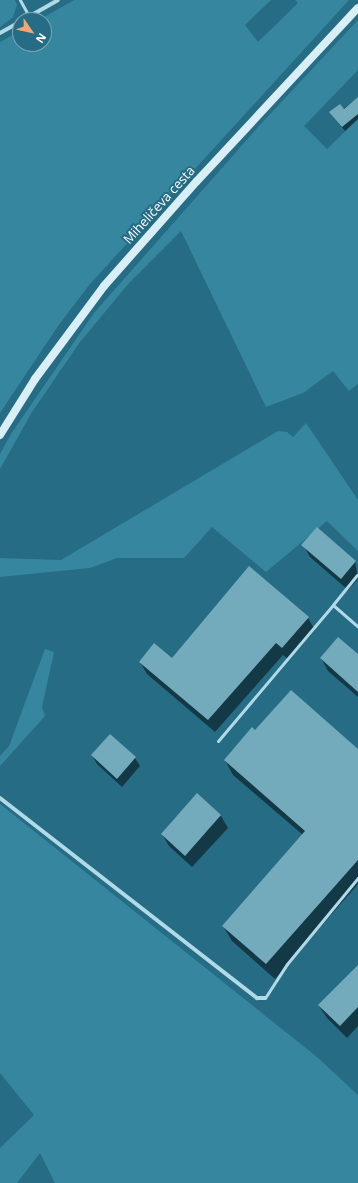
<!DOCTYPE html>
<meta charset="utf-8">
<style>
body{margin:0}
#map{position:relative;width:358px;height:1183px;overflow:hidden;background:#266c84;font-family:"Open Sans",sans-serif}
div>[style]{position:absolute}
[style*='--x']{left:calc(var(--x)*1px);top:calc(var(--y)*1px);width:calc(var(--w)*1px);rotate:calc(var(--a)*1deg)}
.green>*{inset:0;background:#37869f}
.shadow>*{inset:0;background:#0007}
.building>*{inset:0;background:#73abbc}
.lane>*{height:3px;margin:-1.5px;padding:0 1.5px;transform-origin:1.5px;border-radius:1.5px;background:#b0dae7}
.street>*{height:4px;margin:-2px;padding:0 2px;transform-origin:2px;border-radius:2px;background:#b0dae7}
.secondary>*{height:8px;margin:-4px;padding:0 4px;transform-origin:4px;border-radius:4px;background:#d9eff7}
span{translate:-50% -50%;white-space:nowrap;text-align:center;line-height:1.15;-webkit-text-stroke:4px #266c84;paint-order:stroke}
.street-label{font-size:13px;color:#fff}
.north{position:absolute;left:12px;top:12px;width:40px;height:40px;box-sizing:border-box;background:#266c84;border:1px solid #7da7b5;border-radius:50%;rotate:124deg;font-size:11px;font-weight:700;line-height:16px;text-align:center;color:#fff}
.north::after{content:'';display:block;margin:auto;width:14px;height:18px;background:#f0a675;clip-path:polygon(50% 0,100% 100%,50% 72%,0 100%)}
</style>
<div id="map">
<div class="green">
<i style="clip-path:polygon(0 0,15px 0,17px 5px,13px 17px,0 27px)"></i>
<i style="clip-path:polygon(74px 0,271px 0,245px 25px,258px 42px,298px 3px,295px 0,349px 0,90px 284px,58px 326px,0 413px,0 42px,20px 31px,20px 44px,44px 44px,44px 20px,39px 20px)"></i>
<i style="clip-path:polygon(358px 20px,358px 70px,304px 126px,327px 149px,358px 119px,358px 384px,349px 391px,333px 371px,303px 393px,266px 407px,181px 231px,129px 283px,80px 342px,32px 412px,0 469px,0 454px,11px 434px,94px 313px,259px 126px)"></i>
<i style="clip-path:polygon(306px 423px,358px 500px,358px 551px,327px 521px,266px 572px,212px 527px,184px 558px,117px 558px,90px 568px,0 577px,0 558px,61px 560px,278px 431px,287px 432px,293px 437px)"></i>
<i style="clip-path:polygon(45px 649px,54px 652px,42px 707px,45px 716px,0 766px,0 756px,9px 746px)"></i>
<i style="clip-path:polygon(0 804px,317px 1057px,358px 1095px,358px 1183px,55px 1183px,40px 1153px,17px 1183px,0 1183px,0 1148px,34px 1115px,0 1073px)"></i>
</div>
<div class="shadow">
<i style="clip-path:polygon(358px 98px,358px 119px,345px 131px,333px 116px)"></i>
<i style="clip-path:polygon(303px 545px,355px 561px,358px 579px,348px 590px,310px 557px)"></i>
<i style="clip-path:polygon(308px 618px,315px 630px,289px 660px,283px 655px,215px 732px,147px 674px,140px 662px,172px 659px)"></i>
<i style="clip-path:polygon(358px 656px,358px 697px,328px 671px,321px 658px)"></i>
<i style="clip-path:polygon(255px 731px,358px 751px,358px 884px,275px 979px,232px 941px,223px 926px,303px 835px,233px 775px,225px 760px)"></i>
<i style="clip-path:polygon(110px 735px,135px 758px,140px 766px,122px 787px,97px 764px,92px 755px)"></i>
<i style="clip-path:polygon(197px 795px,221px 816px,228px 828px,192px 867px,169px 846px,162px 834px)"></i>
<i style="clip-path:polygon(358px 966px,358px 1026px,347px 1038px,327px 1018px,319px 1006px)"></i>
</div>
<div class="building">
<i style="clip-path:polygon(358px 97px,358px 114px,342px 127px,329px 112px,340px 104px,344px 109px)"></i>
<i style="clip-path:polygon(317px 527px,356px 561px,341px 579px,301px 545px)"></i>
<i style="clip-path:polygon(249px 566px,309px 617px,282px 648px,276px 643px,208px 720px,139px 662px,154px 643px,172px 658px)"></i>
<i style="clip-path:polygon(338px 637px,358px 654px,358px 692px,320px 658px)"></i>
<i style="clip-path:polygon(291px 690px,358px 749px,358px 860px,266px 964px,222px 926px,305px 831px,224px 760px,252px 727px,255px 730px)"></i>
<i style="clip-path:polygon(110px 734px,136px 757px,117px 779px,91px 755px)"></i>
<i style="clip-path:polygon(197px 793px,221px 815px,185px 856px,161px 834px)"></i>
<i style="clip-path:polygon(358px 965px,358px 1007px,340px 1026px,318px 1005px)"></i>
</div>
<div class="lane">
<i style="--x:20;--y:0;--w:18;--a:61"></i>
<i style="--x:357;--y:575;--w:38;--a:129"></i>
<i style="--x:333;--y:605;--w:33;--a:41"></i>
<i style="--x:218;--y:741;--w:178;--a:-49.8"></i>
<i style="--x:265;--y:998;--w:40;--a:-57.1"></i>
<i style="--x:287;--y:964;--w:112;--a:-50.5"></i>
</div>
<div class="street">
<i style="--x:23;--y:20;--w:40;--a:-29.7"></i>
<i style="--x:0;--y:33;--w:23;--a:-29"></i>
<i style="--x:0;--y:798;--w:326;--a:37.9"></i>
<i style="--x:257;--y:998;--w:8;--a:0"></i>
</div>
<div class="secondary">
<i style="--x:0;--y:435;--w:66;--a:-58"></i>
<i style="--x:35;--y:379;--w:116;--a:-53.4"></i>
<i style="--x:104;--y:286;--w:140;--a:-48.5"></i>
<i style="--x:197;--y:181;--w:236;--a:-47.1"></i>
</div>
<div class="street-label">
<span style="left:159px;top:205px;rotate:-48deg">Miheličeva cesta</span>
</div>
<div class="north">N</div>
</div>
